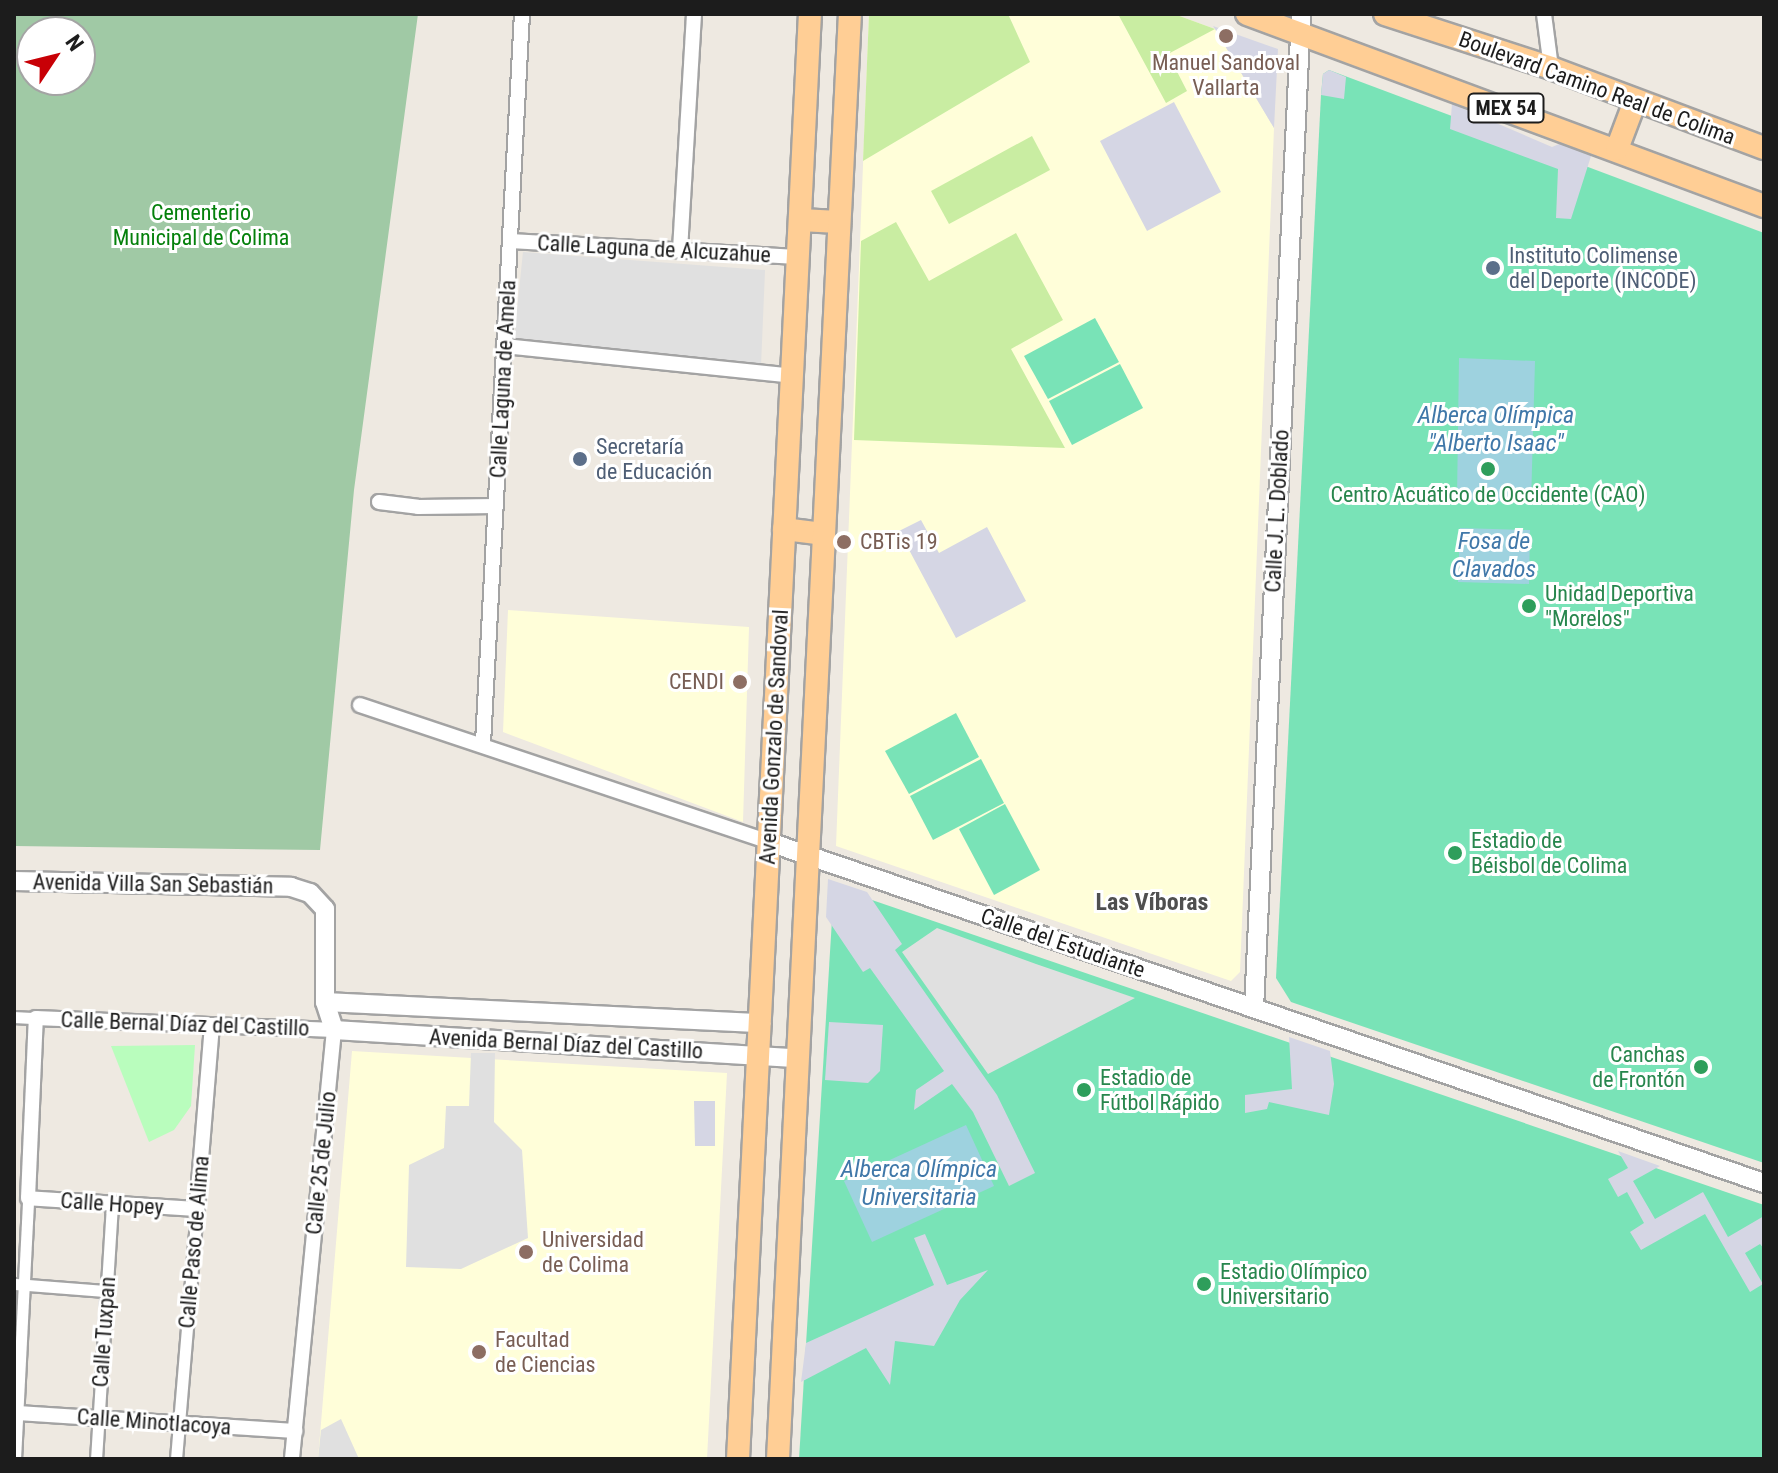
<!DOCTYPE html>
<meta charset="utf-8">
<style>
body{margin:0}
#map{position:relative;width:1778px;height:1473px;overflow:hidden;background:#eee9e1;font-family:"Roboto Condensed",sans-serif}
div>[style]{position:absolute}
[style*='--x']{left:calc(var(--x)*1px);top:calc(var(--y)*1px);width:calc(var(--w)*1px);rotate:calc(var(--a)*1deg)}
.education>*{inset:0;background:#fffed9}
.grass>*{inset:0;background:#c9eda2}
.cemetery>*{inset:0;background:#a0c9a5}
.park>*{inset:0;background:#b9fdbd}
.pitch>*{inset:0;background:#79e3b7}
.parking>*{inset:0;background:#e0e0e0}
.plaza>*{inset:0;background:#d5d6e4}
.water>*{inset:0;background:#9ed2df}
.roads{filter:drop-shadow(2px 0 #a3a3a3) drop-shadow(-2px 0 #a3a3a3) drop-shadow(0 2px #a3a3a3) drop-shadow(0 -2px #a3a3a3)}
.pedestrian>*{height:11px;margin:-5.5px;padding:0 5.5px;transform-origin:5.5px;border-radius:5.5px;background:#fff}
.minor>*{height:14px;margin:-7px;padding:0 7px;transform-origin:7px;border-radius:7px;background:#fff}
.tertiary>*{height:18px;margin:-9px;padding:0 9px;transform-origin:9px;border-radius:9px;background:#fff}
.primary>*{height:22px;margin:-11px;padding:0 11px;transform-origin:11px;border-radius:11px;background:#ffce95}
.dots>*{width:22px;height:22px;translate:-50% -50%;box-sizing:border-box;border:4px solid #fff;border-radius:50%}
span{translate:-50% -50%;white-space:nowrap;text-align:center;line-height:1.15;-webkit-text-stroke:6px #fff;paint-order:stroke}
.shield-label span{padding:2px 6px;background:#fff;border:2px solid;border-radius:6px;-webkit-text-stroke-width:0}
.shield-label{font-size:20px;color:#1c1c1c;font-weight:700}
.education-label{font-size:22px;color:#785e54}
.left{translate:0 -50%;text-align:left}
.right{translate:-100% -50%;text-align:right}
.street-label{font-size:22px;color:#1c1c1c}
.park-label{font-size:22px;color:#04800b}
.service-label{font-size:22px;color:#4e5e75}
.leisure-label{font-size:22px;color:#27864d}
.water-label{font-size:24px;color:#4078a9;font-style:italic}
.neighbourhood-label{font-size:24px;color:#4f4f4f;font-weight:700}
.frame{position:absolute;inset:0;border:16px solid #1c1c1c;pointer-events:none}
.north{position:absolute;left:16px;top:16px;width:80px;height:80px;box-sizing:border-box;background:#fff;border:2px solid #a4a4a4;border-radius:50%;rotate:55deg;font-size:22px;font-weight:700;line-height:32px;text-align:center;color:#1c1c1c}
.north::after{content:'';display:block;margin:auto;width:28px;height:36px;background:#c80006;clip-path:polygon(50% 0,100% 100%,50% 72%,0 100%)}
</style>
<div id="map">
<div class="education">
<i style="clip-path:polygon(869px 14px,1174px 14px,1215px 29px,1274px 128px,1240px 972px,1231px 981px,836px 846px)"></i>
<i style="clip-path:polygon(508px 610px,749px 627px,743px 822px,503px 732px)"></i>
<i style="clip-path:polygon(352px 1051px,727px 1073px,707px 1459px,318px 1459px)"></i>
</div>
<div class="grass">
<i style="clip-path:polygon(869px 14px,1008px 14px,1030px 62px,863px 161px)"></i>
<i style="clip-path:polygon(1118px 14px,1174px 14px,1215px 29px,1168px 54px,1187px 91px,1166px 103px)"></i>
<i style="clip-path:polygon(1032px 136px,1050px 170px,949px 224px,931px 191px)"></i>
<i style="clip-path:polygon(896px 222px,929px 281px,1016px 233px,1063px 320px,1011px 349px,1065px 448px,854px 440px,861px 241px)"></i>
</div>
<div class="cemetery">
<i style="clip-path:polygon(evenodd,14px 14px,418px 14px,354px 490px,320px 850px,14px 846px,14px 14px,32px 32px,80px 32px,80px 80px,32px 80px,32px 32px)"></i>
</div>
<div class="park">
<i style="clip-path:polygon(195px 1045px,191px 1106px,174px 1130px,149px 1142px,111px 1046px)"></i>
</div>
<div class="pitch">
<i style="clip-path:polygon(1329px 70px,1764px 233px,1764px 1163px,1291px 1002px,1276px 978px,1321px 95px,1323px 74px)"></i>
<i style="clip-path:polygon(1095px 318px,1119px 362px,1048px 399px,1024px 356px)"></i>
<i style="clip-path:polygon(1120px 364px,1143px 408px,1072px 445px,1049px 401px)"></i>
<i style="clip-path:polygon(956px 713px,979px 757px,909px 794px,885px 751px)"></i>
<i style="clip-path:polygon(981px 759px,1004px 803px,933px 840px,910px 796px)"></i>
<i style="clip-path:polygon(1005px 804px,1040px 870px,994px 895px,959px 829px)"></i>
<i style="clip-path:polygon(834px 887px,1764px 1205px,1764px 1459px,799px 1459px)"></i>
</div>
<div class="parking">
<i style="clip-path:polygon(523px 252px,765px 270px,761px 365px,514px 340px)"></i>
<i style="clip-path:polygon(937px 928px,1036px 964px,1135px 998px,988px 1074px,902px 952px)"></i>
<i style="clip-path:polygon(471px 1053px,495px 1053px,494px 1122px,522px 1150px,528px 1238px,461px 1269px,406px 1267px,409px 1165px,444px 1148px,446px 1106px,469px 1106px)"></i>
<i style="clip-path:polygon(341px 1419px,359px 1459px,318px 1459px,321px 1430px)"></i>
</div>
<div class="plaza">
<i style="clip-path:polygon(1213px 26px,1278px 49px,1274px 128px,1215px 29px)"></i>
<i style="clip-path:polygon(1329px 70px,1346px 77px,1344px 99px,1321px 95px,1323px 74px)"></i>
<i style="clip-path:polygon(1174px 102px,1221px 192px,1147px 231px,1100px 141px)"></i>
<i style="clip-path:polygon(1452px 104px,1552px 147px,1564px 142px,1592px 153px,1571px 219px,1556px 218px,1558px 169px,1450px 129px)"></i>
<i style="clip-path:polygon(921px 520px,939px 553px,987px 527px,1026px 601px,956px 638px,899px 531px)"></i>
<i style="clip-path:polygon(828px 879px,867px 892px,902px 944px,895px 950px,997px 1095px,1035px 1173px,1009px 1186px,973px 1112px,952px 1084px,914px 1110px,916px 1090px,944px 1071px,870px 968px,863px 972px,826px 917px)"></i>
<i style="clip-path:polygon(829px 1022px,883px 1025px,880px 1071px,868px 1083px,825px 1080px)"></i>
<i style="clip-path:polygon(1289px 1037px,1330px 1051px,1334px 1084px,1329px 1115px,1269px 1102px,1267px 1109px,1245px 1113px,1245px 1095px,1292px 1089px)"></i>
<i style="clip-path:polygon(694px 1101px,715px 1101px,715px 1146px,695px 1146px)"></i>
<i style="clip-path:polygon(1618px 1151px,1660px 1166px,1633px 1181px,1655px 1219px,1703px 1192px,1728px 1237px,1764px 1216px,1764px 1249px,1760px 1244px,1745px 1253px,1763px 1284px,1750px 1292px,1705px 1214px,1641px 1250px,1630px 1232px,1644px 1223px,1627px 1192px,1618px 1197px,1608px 1179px,1628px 1168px)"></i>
<i style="clip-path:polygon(925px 1234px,947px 1285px,988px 1270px,960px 1300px,934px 1346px,895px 1341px,890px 1385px,866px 1348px,801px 1382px,806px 1343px,934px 1285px,914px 1238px)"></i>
</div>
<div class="water">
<i style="clip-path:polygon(1459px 358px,1535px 361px,1531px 503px,1457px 499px)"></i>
<i style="clip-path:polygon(1460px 528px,1530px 530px,1529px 584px,1458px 582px)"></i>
<i style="clip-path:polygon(966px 1125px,994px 1186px,872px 1242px,844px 1181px)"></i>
</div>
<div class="roads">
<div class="pedestrian">
<i style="--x:14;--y:1017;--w:22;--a:3"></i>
<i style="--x:14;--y:1284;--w:92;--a:4.4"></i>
<i style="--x:15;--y:1459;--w:261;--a:-87.1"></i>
<i style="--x:96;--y:1459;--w:255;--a:-86.4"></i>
<i style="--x:176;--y:1459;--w:251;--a:-85.2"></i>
</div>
<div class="minor">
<i style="--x:1544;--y:14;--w:54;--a:82.6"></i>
<i style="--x:510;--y:241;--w:288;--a:3.2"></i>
<i style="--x:680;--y:250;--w:236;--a:-86.6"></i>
<i style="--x:504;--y:346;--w:290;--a:5.9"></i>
<i style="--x:379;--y:502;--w:39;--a:7"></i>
<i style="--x:418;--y:507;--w:78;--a:-0.7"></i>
<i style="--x:360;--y:705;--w:431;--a:18.5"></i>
<i style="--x:483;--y:743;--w:730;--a:-86.94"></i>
<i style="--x:212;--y:1025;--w:185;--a:94.7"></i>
<i style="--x:197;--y:1209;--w:169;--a:-176.3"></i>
<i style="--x:28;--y:1198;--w:180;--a:-87.5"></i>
<i style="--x:36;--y:1018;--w:298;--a:2.3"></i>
<i style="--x:334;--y:1030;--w:431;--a:95.6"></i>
<i style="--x:17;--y:1413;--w:279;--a:3.7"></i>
</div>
<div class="tertiary">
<i style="--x:769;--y:842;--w:1052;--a:18.92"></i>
<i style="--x:14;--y:881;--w:277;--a:1.2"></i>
<i style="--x:291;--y:887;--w:20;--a:18"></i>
<i style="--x:310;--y:893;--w:22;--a:47"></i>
<i style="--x:325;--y:909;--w:93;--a:90"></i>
<i style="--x:325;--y:1002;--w:29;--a:72"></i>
<i style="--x:334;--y:1030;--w:465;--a:3.5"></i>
<i style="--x:325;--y:1002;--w:437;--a:2.8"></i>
<i style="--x:1254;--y:1008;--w:995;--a:-87.29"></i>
</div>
<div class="primary">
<i style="--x:1247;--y:14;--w:552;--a:20.37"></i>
<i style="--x:1385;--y:14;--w:175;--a:18"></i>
<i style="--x:1551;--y:68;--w:228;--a:20.6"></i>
<i style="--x:1617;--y:149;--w:51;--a:-69.4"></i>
<i style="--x:800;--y:220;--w:39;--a:3"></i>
<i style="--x:784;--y:529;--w:40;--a:7.1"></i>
<i style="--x:738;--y:1459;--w:1447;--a:-87.15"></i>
<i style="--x:778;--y:1459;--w:1447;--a:-87.15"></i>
</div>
</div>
<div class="dots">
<i style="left:1226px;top:36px;background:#8d6e63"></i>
<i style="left:1493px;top:268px;background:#5c6f8a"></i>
<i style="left:580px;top:459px;background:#5c6f8a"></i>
<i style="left:1488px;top:469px;background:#2e9e5b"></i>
<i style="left:844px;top:542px;background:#8d6e63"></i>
<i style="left:1529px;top:606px;background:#2e9e5b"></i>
<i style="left:740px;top:682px;background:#8d6e63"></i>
<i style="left:1455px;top:853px;background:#2e9e5b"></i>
<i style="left:1701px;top:1067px;background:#2e9e5b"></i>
<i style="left:1084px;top:1090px;background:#2e9e5b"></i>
<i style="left:526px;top:1252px;background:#8d6e63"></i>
<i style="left:1204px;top:1284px;background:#2e9e5b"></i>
<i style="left:479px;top:1352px;background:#8d6e63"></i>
</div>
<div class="shield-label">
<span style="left:1506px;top:108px">MEX 54</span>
</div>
<div class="education-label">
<span style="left:1226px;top:75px">Manuel Sandoval<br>Vallarta</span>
<span class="left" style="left:860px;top:542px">CBTis 19</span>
<span class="right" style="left:724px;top:682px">CENDI</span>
<span class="left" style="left:542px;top:1252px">Universidad<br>de Colima</span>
<span class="left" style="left:495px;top:1352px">Facultad<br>de Ciencias</span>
</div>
<div class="street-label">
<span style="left:1597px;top:88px;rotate:20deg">Boulevard Camino Real de Colima</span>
<span style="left:654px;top:249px;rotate:3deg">Calle Laguna de Alcuzahue</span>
<span style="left:503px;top:379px;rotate:-87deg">Calle Laguna de Amela</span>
<span style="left:1277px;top:511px;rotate:-87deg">Calle J. L. Doblado</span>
<span style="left:774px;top:737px;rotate:-87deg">Avenida Gonzalo de Sandoval</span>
<span style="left:153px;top:884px;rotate:1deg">Avenida Villa San Sebastián</span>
<span style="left:1063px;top:943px;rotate:19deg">Calle del Estudiante</span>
<span style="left:185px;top:1024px;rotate:2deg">Calle Bernal Díaz del Castillo</span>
<span style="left:566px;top:1044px;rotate:3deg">Avenida Bernal Díaz del Castillo</span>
<span style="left:321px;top:1163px;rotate:-84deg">Calle 25 de Julio</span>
<span style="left:112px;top:1204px;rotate:4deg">Calle Hopey</span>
<span style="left:194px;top:1242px;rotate:-85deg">Calle Paso de Alima</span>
<span style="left:104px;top:1332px;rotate:-86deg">Calle Tuxpan</span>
<span style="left:154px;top:1422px;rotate:4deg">Calle Minotlacoya</span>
</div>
<div class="park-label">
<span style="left:201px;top:225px">Cementerio<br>Municipal de Colima</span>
</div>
<div class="service-label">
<span class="left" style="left:1509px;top:268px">Instituto Colimense<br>del Deporte (INCODE)</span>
<span class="left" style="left:596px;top:459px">Secretaría<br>de Educación</span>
</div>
<div class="leisure-label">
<span style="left:1488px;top:495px">Centro Acuático de Occidente (CAO)</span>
<span class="left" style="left:1545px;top:606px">Unidad Deportiva<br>"Morelos"</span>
<span class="left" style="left:1471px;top:853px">Estadio de<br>Béisbol de Colima</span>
<span class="right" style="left:1685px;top:1067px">Canchas<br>de Frontón</span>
<span class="left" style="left:1100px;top:1090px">Estadio de<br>Fútbol Rápido</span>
<span class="left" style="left:1220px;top:1284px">Estadio Olímpico<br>Universitario</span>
</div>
<div class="water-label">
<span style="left:1496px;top:430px">Alberca Olímpica<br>"Alberto Isaac"</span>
<span style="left:1494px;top:556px">Fosa de<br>Clavados</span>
<span style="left:919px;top:1184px">Alberca Olímpica<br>Universitaria</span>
</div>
<div class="neighbourhood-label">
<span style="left:1152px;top:903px">Las Víboras</span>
</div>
<div class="frame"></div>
<div class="north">N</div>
</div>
